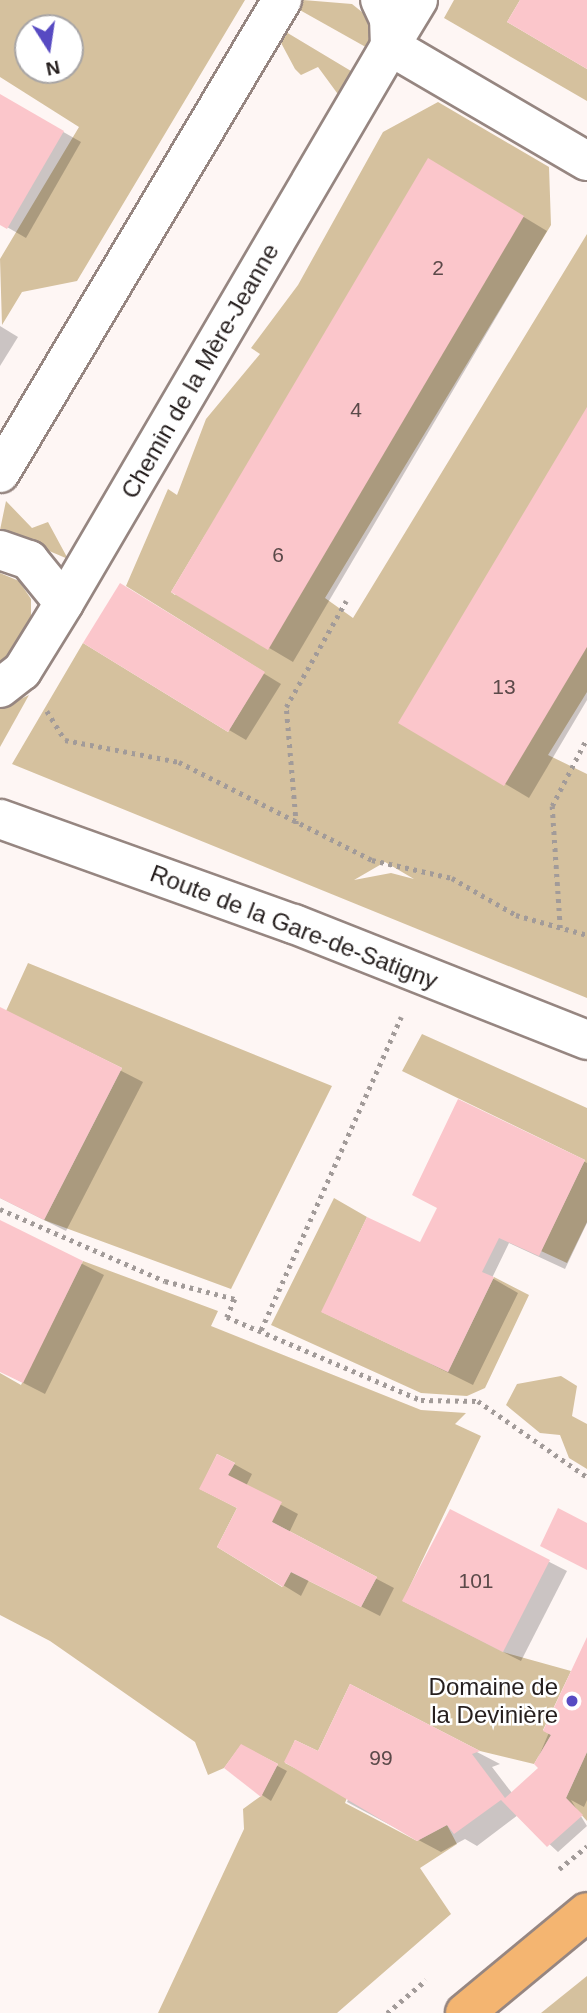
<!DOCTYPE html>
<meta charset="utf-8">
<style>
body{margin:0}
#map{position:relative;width:587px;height:2013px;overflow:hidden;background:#fef6f4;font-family:Arial,sans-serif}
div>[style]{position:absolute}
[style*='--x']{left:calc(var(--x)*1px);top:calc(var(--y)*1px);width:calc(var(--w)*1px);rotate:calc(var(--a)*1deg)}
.green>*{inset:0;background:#d5c19e}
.shadow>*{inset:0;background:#0003}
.building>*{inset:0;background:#fbc6cb}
.path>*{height:4.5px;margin-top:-2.25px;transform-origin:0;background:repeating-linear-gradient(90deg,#a29b99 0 3.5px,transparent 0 8.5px)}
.roads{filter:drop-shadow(2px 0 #968681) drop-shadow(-2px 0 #968681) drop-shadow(0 2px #968681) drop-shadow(0 -2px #968681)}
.minor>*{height:38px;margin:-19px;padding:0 19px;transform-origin:19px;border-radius:19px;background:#fff}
.major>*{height:38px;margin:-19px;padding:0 19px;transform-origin:19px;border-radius:19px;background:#f4b571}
.dots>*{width:19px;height:19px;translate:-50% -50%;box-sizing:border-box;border:4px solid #fff;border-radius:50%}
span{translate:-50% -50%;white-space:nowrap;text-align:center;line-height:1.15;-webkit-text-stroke:5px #fff;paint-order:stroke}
.number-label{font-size:21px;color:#5b4949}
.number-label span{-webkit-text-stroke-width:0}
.street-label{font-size:24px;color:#261f1e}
.poi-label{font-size:24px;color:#261f1e}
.right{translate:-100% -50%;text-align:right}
.north{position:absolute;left:14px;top:14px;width:70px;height:70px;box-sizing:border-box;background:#fff;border:2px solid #a8a5a5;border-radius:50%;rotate:168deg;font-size:19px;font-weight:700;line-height:28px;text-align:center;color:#261f1e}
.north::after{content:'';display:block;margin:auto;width:24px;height:32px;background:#574ac2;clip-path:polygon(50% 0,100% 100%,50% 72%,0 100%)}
</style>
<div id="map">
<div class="green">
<i style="clip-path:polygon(evenodd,0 0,245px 0,77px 281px,22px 292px,2px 325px,0 259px,79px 127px,0 77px,0 0,70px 28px,70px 70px,28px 70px,28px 28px,70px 28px)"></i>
<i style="clip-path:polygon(303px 0,352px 4px,367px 16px,371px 50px,298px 9px)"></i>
<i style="clip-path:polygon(454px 0,520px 0,507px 22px,587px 69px,587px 101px,444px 18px)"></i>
<i style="clip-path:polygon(286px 32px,356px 74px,340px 97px,318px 67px,301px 75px,295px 69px,279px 39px)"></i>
<i style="clip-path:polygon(evenodd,438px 102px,549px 167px,551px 225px,325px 598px,353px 618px,587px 234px,587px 692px,548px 755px,587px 774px,587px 998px,12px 764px,83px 643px,228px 732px,264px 672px,126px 586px,168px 489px,177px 495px,206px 419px,260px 354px,251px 348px,298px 285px,383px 132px,438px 102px,207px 532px,176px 594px,175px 595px,171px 592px,207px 532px,438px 102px,385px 862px,414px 879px,391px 873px,354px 880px,385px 862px)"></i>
<i style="clip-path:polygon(6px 501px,32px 528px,48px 522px,68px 559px,0 530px)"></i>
<i style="clip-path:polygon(0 573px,19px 581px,31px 599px,31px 622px,12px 656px,0 661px)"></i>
<i style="clip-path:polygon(29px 695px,0 747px,0 709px)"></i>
<i style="clip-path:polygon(28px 963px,332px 1086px,231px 1289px,44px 1220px,122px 1068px,6px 1011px)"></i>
<i style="clip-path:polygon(422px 1034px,587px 1108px,587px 1222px,567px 1263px,541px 1251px,585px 1160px,402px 1071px)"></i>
<i style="clip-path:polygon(334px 1198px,367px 1217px,322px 1312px,448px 1372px,494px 1277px,529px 1295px,485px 1388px,467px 1396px,421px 1393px,271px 1325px)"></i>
<i style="clip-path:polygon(evenodd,83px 1261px,218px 1311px,211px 1326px,421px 1410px,466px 1413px,455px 1424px,481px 1436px,403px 1601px,503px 1652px,571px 1671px,543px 1730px,551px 1735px,534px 1764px,480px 1751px,350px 1684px,318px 1751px,295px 1740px,285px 1763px,348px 1795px,345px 1803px,417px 1841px,447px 1825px,457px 1844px,420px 1868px,451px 1914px,337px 2013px,158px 2013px,244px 1829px,243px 1809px,261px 1796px,278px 1764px,241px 1745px,224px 1768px,208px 1775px,195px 1742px,50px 1641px,0 1615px,0 1373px,21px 1385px,83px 1261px,217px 1454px,235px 1463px,228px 1475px,272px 1522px,377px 1577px,361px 1607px,291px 1572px,282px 1587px,217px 1547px,237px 1508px,200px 1489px,217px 1454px)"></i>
<i style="clip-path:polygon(561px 1376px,577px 1386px,572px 1416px,587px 1424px,587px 1469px,569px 1458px,560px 1435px,540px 1433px,506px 1405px,517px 1384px)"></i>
<i style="clip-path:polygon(587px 1752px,587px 1821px,566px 1798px)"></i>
<i style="clip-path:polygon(587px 1976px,587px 2013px,541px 2013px)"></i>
</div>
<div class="shadow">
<i style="clip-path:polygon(0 96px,81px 142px,26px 238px,0 223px)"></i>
<i style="clip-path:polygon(452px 174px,547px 231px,293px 662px,173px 591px)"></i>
<i style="clip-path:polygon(0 326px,18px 337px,0 366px)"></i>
<i style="clip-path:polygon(587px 411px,587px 700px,529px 798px,401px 722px)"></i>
<i style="clip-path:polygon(138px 596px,281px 684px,246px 740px,229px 730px)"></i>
<i style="clip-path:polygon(0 1009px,143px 1082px,66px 1231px,0 1198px)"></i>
<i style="clip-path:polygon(459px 1101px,587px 1163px,587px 1223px,565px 1269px,509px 1243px,492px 1278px,518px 1293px,473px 1385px,324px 1311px,421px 1245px,438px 1209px)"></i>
<i style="clip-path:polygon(0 1222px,104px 1275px,45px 1394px,0 1371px)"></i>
<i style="clip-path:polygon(234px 1464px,252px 1474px,246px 1486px,298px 1514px,289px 1533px,394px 1588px,380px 1616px,309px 1580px,301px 1596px,219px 1546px,239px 1508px,202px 1488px)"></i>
<i style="clip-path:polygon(450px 1511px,567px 1571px,521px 1661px,422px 1611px)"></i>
<i style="clip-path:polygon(587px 1643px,587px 1800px,584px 1807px,571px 1800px,587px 1826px,558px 1852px,518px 1815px,477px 1846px,465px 1839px,441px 1852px,347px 1802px,350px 1795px,319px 1753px,350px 1686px,500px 1764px,492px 1767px,512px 1793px,540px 1768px,536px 1763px)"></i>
<i style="clip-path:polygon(242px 1747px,287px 1771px,271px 1801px,262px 1795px)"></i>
</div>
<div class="building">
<i style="clip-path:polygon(520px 0,587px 0,587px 69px,507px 22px)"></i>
<i style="clip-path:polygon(0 94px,64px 131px,7px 229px,0 225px)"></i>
<i style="clip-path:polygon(428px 158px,524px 216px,268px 650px,171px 592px)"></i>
<i style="clip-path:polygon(587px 407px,587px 647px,504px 786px,398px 723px)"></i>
<i style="clip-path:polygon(120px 583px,265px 672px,228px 732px,83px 643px)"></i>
<i style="clip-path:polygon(0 1007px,122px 1068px,44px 1220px,0 1198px)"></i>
<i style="clip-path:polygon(458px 1099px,585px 1160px,539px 1256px,499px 1238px,482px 1272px,494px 1277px,448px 1372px,321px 1312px,367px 1217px,420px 1242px,437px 1208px,412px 1195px)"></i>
<i style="clip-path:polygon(0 1220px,83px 1261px,23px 1383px,0 1372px)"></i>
<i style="clip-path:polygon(217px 1454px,235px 1463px,228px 1475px,282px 1502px,272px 1522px,377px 1577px,361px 1607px,291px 1572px,283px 1587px,217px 1547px,237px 1508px,199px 1489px)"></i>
<i style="clip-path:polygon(558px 1508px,587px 1523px,587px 1570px,540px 1546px)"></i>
<i style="clip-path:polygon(450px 1509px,550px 1560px,503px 1652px,402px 1601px)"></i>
<i style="clip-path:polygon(587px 1637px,587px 1752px,566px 1798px,583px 1815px,547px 1847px,501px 1800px,454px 1834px,447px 1825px,417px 1841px,284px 1762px,295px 1740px,318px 1751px,350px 1684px,480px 1751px,472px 1754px,505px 1798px,538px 1768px,534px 1764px,551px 1735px,543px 1731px)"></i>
<i style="clip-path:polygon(241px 1744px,278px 1764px,261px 1797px,224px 1768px)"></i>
</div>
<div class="path">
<i style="--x:47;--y:711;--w:34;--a:58"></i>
<i style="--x:65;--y:740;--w:116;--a:10.9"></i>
<i style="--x:179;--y:762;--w:216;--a:26.9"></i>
<i style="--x:372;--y:860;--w:82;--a:12.7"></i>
<i style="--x:452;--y:878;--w:74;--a:30"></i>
<i style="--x:516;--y:915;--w:74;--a:15.7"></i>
<i style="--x:296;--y:824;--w:117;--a:-94.9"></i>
<i style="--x:286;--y:707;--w:122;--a:-60.5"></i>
<i style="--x:560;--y:928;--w:122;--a:-93.8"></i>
<i style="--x:552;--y:806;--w:76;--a:-62.8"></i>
<i style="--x:0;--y:1209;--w:180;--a:23.6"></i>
<i style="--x:165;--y:1281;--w:72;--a:14.4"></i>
<i style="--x:235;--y:1299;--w:20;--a:114"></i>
<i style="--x:227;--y:1317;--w:211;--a:23.2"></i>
<i style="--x:421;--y:1400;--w:57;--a:1"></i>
<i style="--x:478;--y:1401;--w:133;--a:34.9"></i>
<i style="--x:261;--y:1330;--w:343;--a:-65.9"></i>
<i style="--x:559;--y:1869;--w:36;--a:-39"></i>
<i style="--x:387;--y:2013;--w:51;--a:-40.2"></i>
</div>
<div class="roads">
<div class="minor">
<i style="--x:418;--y:0;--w:54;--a:121.3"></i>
<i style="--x:390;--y:46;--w:228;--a:30.3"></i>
<i style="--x:0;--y:473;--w:551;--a:-59.2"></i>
<i style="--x:0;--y:550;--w:31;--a:19"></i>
<i style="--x:29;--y:560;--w:55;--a:50.9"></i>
<i style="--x:0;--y:688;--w:28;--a:-38"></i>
<i style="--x:22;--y:671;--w:80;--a:-58.3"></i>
<i style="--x:64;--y:603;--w:645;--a:-59.66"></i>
<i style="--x:390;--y:46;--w:27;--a:-92"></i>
<i style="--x:389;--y:19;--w:21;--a:-115"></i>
<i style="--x:0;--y:819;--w:312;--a:19.7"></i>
<i style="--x:294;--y:924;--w:315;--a:21.6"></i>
</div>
<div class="major">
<i style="--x:465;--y:2013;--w:158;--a:-39.6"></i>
</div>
</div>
<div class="dots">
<i style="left:572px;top:1701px;background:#574ac2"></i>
</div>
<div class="number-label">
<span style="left:438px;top:268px">2</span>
<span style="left:356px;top:410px">4</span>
<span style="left:278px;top:555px">6</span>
<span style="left:504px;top:687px">13</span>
<span style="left:476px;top:1581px">101</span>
<span style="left:381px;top:1758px">99</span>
</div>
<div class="street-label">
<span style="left:200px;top:371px;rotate:-60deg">Chemin de la Mère-Jeanne</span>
<span style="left:294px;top:927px;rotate:21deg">Route de la Gare-de-Satigny</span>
</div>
<div class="poi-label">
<span class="right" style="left:558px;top:1701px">Domaine de<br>la Devinière</span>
</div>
<div class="north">N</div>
</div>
